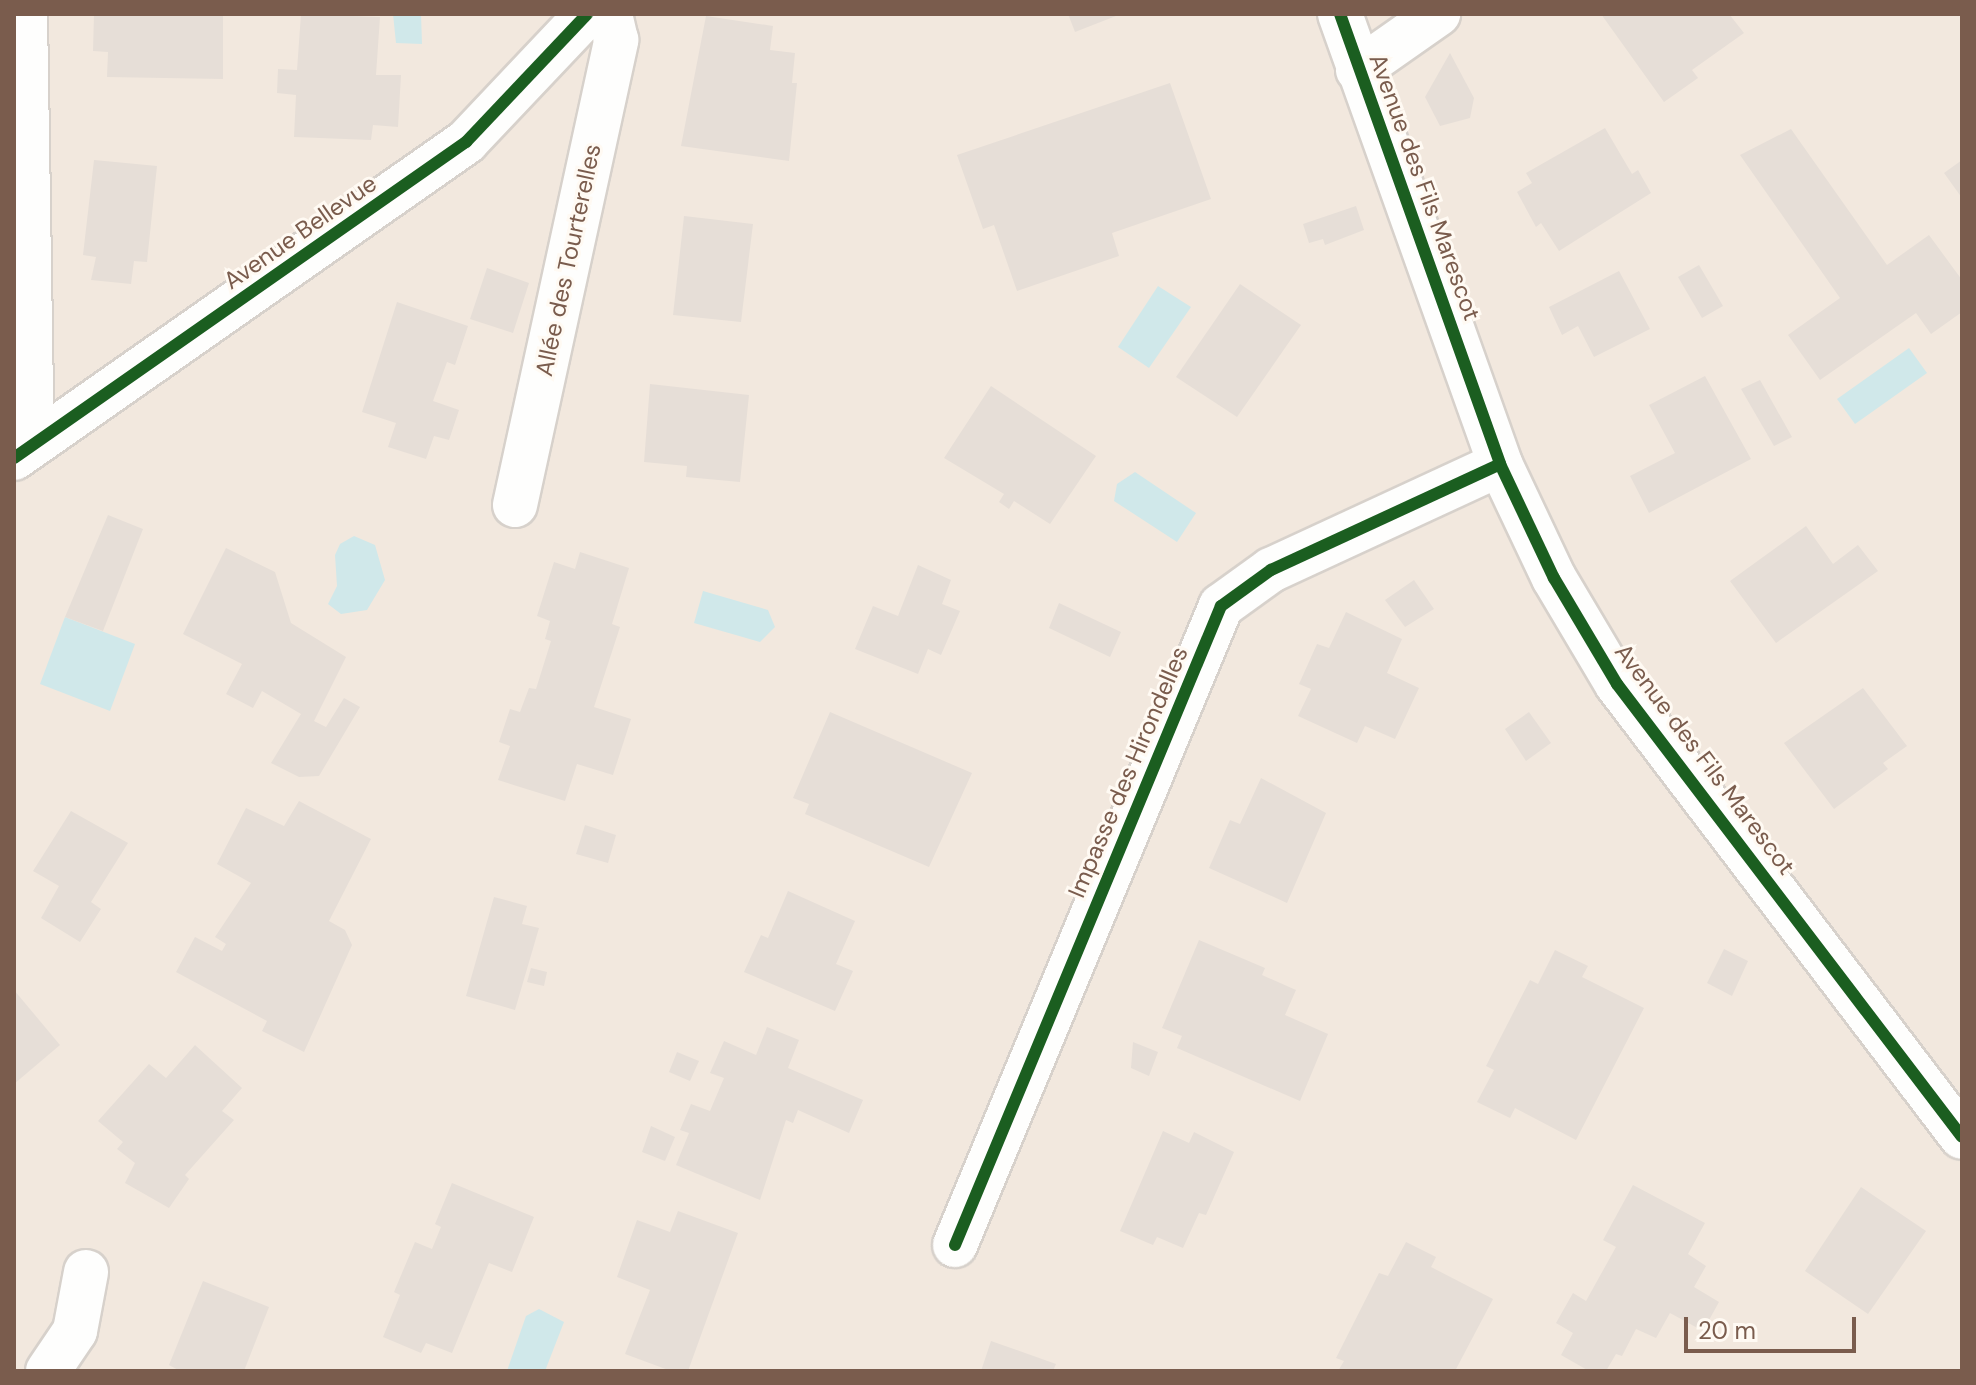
<!DOCTYPE html>
<meta charset="utf-8">
<style>
body{margin:0}
#map{position:relative;width:1976px;height:1385px;overflow:hidden;background:#f9f5f0;font-family:"DM Sans",sans-serif}
div>[style]{position:absolute}
[style*='--x']{left:calc(var(--x)*1px);top:calc(var(--y)*1px);width:calc(var(--w)*1px);rotate:calc(var(--a)*1deg)}
.residential>*{inset:0;background:#f2e8de}
.water>*{inset:0;background:#d0e8ea}
.building>*{inset:0;background:#e6ded7}
.roads{filter:drop-shadow(2px 0 #d7d1cb) drop-shadow(-2px 0 #d7d1cb) drop-shadow(0 2px #d7d1cb) drop-shadow(0 -2px #d7d1cb)}
.minor>*{height:44px;margin:-22px;padding:0 22px;transform-origin:22px;border-radius:22px;background:#fefefd}
.cycleway>*{height:12px;margin:-6px;padding:0 6px;transform-origin:6px;border-radius:6px;background:#1b5e20}
span{translate:-50% -50%;white-space:nowrap;text-align:center;line-height:1.15;-webkit-text-stroke:6px #fffaf3;paint-order:stroke}
.street-label{font-size:24px;color:#7a5c4d}
.frame{position:absolute;inset:0;border:16px solid #7a5c4d;pointer-events:none}
.scale{position:absolute;left:1684px;top:1317px;width:172px;height:36px;box-sizing:border-box;border:4px solid #7a5c4d;border-top:0;padding-left:10px;font-size:24px;line-height:28px;white-space:nowrap;color:#7a5c4d;-webkit-text-stroke:6px #fffaf3;paint-order:stroke}
</style>
<div id="map">
<div class="residential">
<i style="clip-path:polygon(14px 14px,1962px 14px,1962px 1371px,14px 1371px)"></i>
</div>
<div class="water">
<i style="clip-path:polygon(393px 14px,421px 14px,422px 44px,396px 43px)"></i>
<i style="clip-path:polygon(1158px 286px,1191px 307px,1149px 368px,1118px 347px)"></i>
<i style="clip-path:polygon(1909px 348px,1927px 373px,1855px 424px,1837px 399px)"></i>
<i style="clip-path:polygon(1135px 472px,1196px 513px,1177px 542px,1114px 501px,1117px 484px)"></i>
<i style="clip-path:polygon(354px 536px,375px 545px,385px 580px,367px 610px,341px 614px,328px 604px,337px 586px,335px 555px,340px 544px)"></i>
<i style="clip-path:polygon(703px 591px,768px 610px,775px 627px,760px 642px,694px 623px)"></i>
<i style="clip-path:polygon(65px 617px,135px 644px,110px 711px,40px 684px)"></i>
<i style="clip-path:polygon(539px 1309px,564px 1322px,545px 1371px,507px 1371px,526px 1316px)"></i>
</div>
<div class="building">
<i style="clip-path:polygon(94px 14px,223px 14px,223px 79px,107px 77px,108px 52px,93px 51px)"></i>
<i style="clip-path:polygon(301px 14px,380px 17px,376px 75px,401px 75px,398px 127px,373px 125px,371px 140px,294px 137px,296px 95px,277px 93px,278px 69px,297px 70px)"></i>
<i style="clip-path:polygon(1068px 14px,1121px 14px,1075px 32px)"></i>
<i style="clip-path:polygon(1601px 14px,1729px 14px,1744px 33px,1692px 70px,1698px 78px,1664px 102px)"></i>
<i style="clip-path:polygon(706px 16px,773px 26px,770px 50px,795px 53px,792px 83px,797px 83px,789px 161px,681px 146px)"></i>
<i style="clip-path:polygon(1450px 53px,1474px 98px,1470px 118px,1440px 126px,1425px 97px)"></i>
<i style="clip-path:polygon(1170px 83px,1211px 199px,1112px 233px,1119px 256px,1017px 291px,994px 225px,983px 229px,957px 155px)"></i>
<i style="clip-path:polygon(1605px 128px,1632px 174px,1638px 170px,1651px 193px,1559px 251px,1541px 223px,1536px 227px,1517px 192px,1532px 183px,1526px 173px)"></i>
<i style="clip-path:polygon(1791px 129px,1887px 265px,1929px 235px,1962px 280px,1962px 312px,1931px 334px,1916px 313px,1820px 380px,1788px 335px,1840px 298px,1740px 155px)"></i>
<i style="clip-path:polygon(94px 160px,157px 166px,147px 262px,134px 261px,131px 284px,91px 280px,96px 257px,83px 255px)"></i>
<i style="clip-path:polygon(1962px 160px,1962px 198px,1944px 173px)"></i>
<i style="clip-path:polygon(1356px 206px,1364px 230px,1325px 245px,1323px 239px,1309px 243px,1303px 224px)"></i>
<i style="clip-path:polygon(684px 216px,753px 224px,741px 322px,673px 315px)"></i>
<i style="clip-path:polygon(1699px 265px,1723px 306px,1702px 318px,1678px 277px)"></i>
<i style="clip-path:polygon(487px 268px,529px 283px,513px 333px,470px 319px)"></i>
<i style="clip-path:polygon(1619px 271px,1650px 329px,1594px 357px,1578px 326px,1562px 335px,1549px 307px)"></i>
<i style="clip-path:polygon(1240px 284px,1301px 325px,1237px 417px,1176px 377px)"></i>
<i style="clip-path:polygon(397px 302px,468px 326px,455px 365px,447px 362px,433px 401px,459px 410px,449px 440px,434px 436px,426px 459px,388px 447px,396px 423px,362px 412px)"></i>
<i style="clip-path:polygon(1705px 376px,1751px 459px,1649px 513px,1630px 476px,1675px 453px,1649px 405px)"></i>
<i style="clip-path:polygon(1760px 380px,1792px 437px,1774px 446px,1741px 389px)"></i>
<i style="clip-path:polygon(650px 384px,749px 395px,740px 482px,686px 477px,687px 466px,644px 462px)"></i>
<i style="clip-path:polygon(991px 386px,1096px 456px,1050px 524px,1014px 501px,1009px 509px,999px 502px,1004px 494px,944px 458px)"></i>
<i style="clip-path:polygon(108px 515px,143px 529px,103px 631px,65px 617px)"></i>
<i style="clip-path:polygon(1806px 526px,1833px 564px,1858px 545px,1878px 571px,1776px 643px,1730px 581px)"></i>
<i style="clip-path:polygon(226px 548px,275px 572px,291px 623px,346px 657px,314px 721px,326px 727px,344px 698px,360px 707px,319px 776px,299px 777px,271px 763px,301px 714px,262px 691px,253px 708px,226px 694px,242px 664px,183px 634px)"></i>
<i style="clip-path:polygon(580px 552px,629px 568px,612px 624px,620px 627px,594px 707px,631px 719px,613px 775px,577px 764px,565px 801px,498px 780px,510px 746px,499px 742px,510px 709px,520px 712px,529px 688px,536px 689px,551px 641px,545px 639px,550px 621px,537px 616px,554px 562px,575px 569px)"></i>
<i style="clip-path:polygon(918px 565px,951px 580px,942px 604px,960px 611px,941px 655px,928px 649px,918px 674px,855px 649px,873px 606px,898px 616px)"></i>
<i style="clip-path:polygon(1414px 580px,1434px 609px,1405px 627px,1385px 600px)"></i>
<i style="clip-path:polygon(1059px 603px,1121px 632px,1110px 657px,1049px 628px)"></i>
<i style="clip-path:polygon(1346px 612px,1402px 639px,1387px 673px,1419px 688px,1395px 739px,1365px 726px,1357px 743px,1298px 716px,1311px 689px,1299px 684px,1317px 644px,1329px 648px)"></i>
<i style="clip-path:polygon(1863px 688px,1907px 746px,1883px 763px,1888px 769px,1834px 809px,1784px 743px)"></i>
<i style="clip-path:polygon(830px 712px,972px 773px,929px 867px,805px 814px,809px 804px,793px 798px)"></i>
<i style="clip-path:polygon(1529px 712px,1551px 743px,1526px 761px,1505px 729px)"></i>
<i style="clip-path:polygon(1261px 778px,1326px 813px,1287px 903px,1209px 868px,1230px 820px,1240px 824px)"></i>
<i style="clip-path:polygon(299px 801px,371px 839px,329px 921px,345px 930px,352px 945px,304px 1052px,262px 1031px,267px 1021px,176px 972px,195px 937px,222px 951px,226px 944px,215px 937px,251px 883px,217px 864px,246px 808px,284px 826px)"></i>
<i style="clip-path:polygon(71px 811px,128px 843px,91px 902px,101px 909px,80px 942px,41px 918px,59px 886px,33px 871px)"></i>
<i style="clip-path:polygon(585px 825px,616px 835px,608px 863px,576px 854px)"></i>
<i style="clip-path:polygon(788px 891px,855px 921px,836px 964px,853px 971px,835px 1011px,744px 972px,761px 935px,768px 938px)"></i>
<i style="clip-path:polygon(494px 897px,527px 906px,522px 924px,539px 928px,515px 1010px,466px 996px)"></i>
<i style="clip-path:polygon(1199px 940px,1265px 968px,1262px 975px,1296px 990px,1285px 1015px,1328px 1034px,1300px 1101px,1177px 1048px,1182px 1036px,1162px 1028px)"></i>
<i style="clip-path:polygon(1724px 949px,1748px 961px,1732px 996px,1707px 983px)"></i>
<i style="clip-path:polygon(1555px 950px,1588px 966px,1582px 977px,1644px 1008px,1576px 1140px,1515px 1108px,1510px 1118px,1477px 1102px,1494px 1070px,1486px 1066px,1530px 980px,1538px 984px)"></i>
<i style="clip-path:polygon(531px 968px,547px 972px,544px 986px,527px 982px)"></i>
<i style="clip-path:polygon(14px 990px,60px 1045px,14px 1084px)"></i>
<i style="clip-path:polygon(767px 1027px,799px 1040px,788px 1068px,863px 1100px,849px 1133px,798px 1110px,793px 1123px,786px 1120px,760px 1200px,676px 1165px,689px 1133px,680px 1130px,691px 1104px,710px 1111px,724px 1078px,710px 1073px,724px 1041px,756px 1055px)"></i>
<i style="clip-path:polygon(1133px 1042px,1158px 1052px,1149px 1076px,1131px 1068px)"></i>
<i style="clip-path:polygon(195px 1045px,242px 1088px,222px 1111px,234px 1120px,185px 1175px,189px 1179px,169px 1208px,125px 1183px,135px 1163px,117px 1149px,123px 1142px,98px 1121px,149px 1064px,166px 1078px)"></i>
<i style="clip-path:polygon(677px 1052px,699px 1061px,690px 1081px,669px 1072px)"></i>
<i style="clip-path:polygon(651px 1126px,675px 1137px,665px 1161px,642px 1152px)"></i>
<i style="clip-path:polygon(1163px 1131px,1189px 1143px,1194px 1132px,1234px 1152px,1206px 1215px,1199px 1213px,1183px 1248px,1157px 1237px,1153px 1245px,1120px 1231px)"></i>
<i style="clip-path:polygon(452px 1183px,534px 1217px,512px 1272px,489px 1263px,452px 1353px,426px 1343px,421px 1353px,383px 1337px,400px 1295px,394px 1292px,415px 1242px,432px 1249px,441px 1227px,435px 1224px)"></i>
<i style="clip-path:polygon(1633px 1185px,1705px 1223px,1688px 1254px,1706px 1266px,1694px 1287px,1719px 1302px,1703px 1331px,1670px 1313px,1656px 1338px,1636px 1329px,1622px 1356px,1616px 1354px,1606px 1371px,1589px 1371px,1561px 1355px,1573px 1333px,1556px 1323px,1573px 1293px,1586px 1301px,1616px 1247px,1603px 1240px)"></i>
<i style="clip-path:polygon(1861px 1187px,1926px 1231px,1868px 1314px,1805px 1271px)"></i>
<i style="clip-path:polygon(678px 1211px,738px 1233px,688px 1371px,671px 1371px,625px 1354px,650px 1290px,617px 1277px,637px 1220px,670px 1232px)"></i>
<i style="clip-path:polygon(1406px 1242px,1436px 1257px,1431px 1267px,1493px 1299px,1455px 1371px,1338px 1371px,1344px 1361px,1336px 1358px,1379px 1273px,1388px 1276px)"></i>
<i style="clip-path:polygon(203px 1281px,269px 1307px,244px 1371px,180px 1371px,169px 1365px)"></i>
<i style="clip-path:polygon(991px 1341px,1056px 1364px,1053px 1371px,981px 1371px)"></i>
</div>
<div class="roads">
<div class="minor">
<i style="--x:25;--y:14;--w:431;--a:89.1"></i>
<i style="--x:1340;--y:14;--w:478;--a:70.4"></i>
<i style="--x:1500;--y:464;--w:126;--a:64.7"></i>
<i style="--x:1554;--y:578;--w:123;--a:59.3"></i>
<i style="--x:1617;--y:684;--w:569;--a:52.71"></i>
<i style="--x:1358;--y:70;--w:98;--a:-35"></i>
<i style="--x:14;--y:458;--w:552;--a:-34.96"></i>
<i style="--x:466;--y:142;--w:176;--a:-46.6"></i>
<i style="--x:515;--y:505;--w:476;--a:-77.7"></i>
<i style="--x:616;--y:40;--w:27;--a:-103"></i>
<i style="--x:955;--y:1245;--w:692;--a:-67.4"></i>
<i style="--x:1221;--y:606;--w:62;--a:-35.8"></i>
<i style="--x:1271;--y:570;--w:252;--a:-24.8"></i>
<i style="--x:48;--y:1371;--w:48;--a:-56"></i>
<i style="--x:75;--y:1331;--w:60;--a:-79.4"></i>
</div>
</div>
<div class="cycleway">
<i style="--x:1340;--y:14;--w:478;--a:70.4"></i>
<i style="--x:1500;--y:464;--w:126;--a:64.7"></i>
<i style="--x:1554;--y:578;--w:123;--a:59.3"></i>
<i style="--x:1617;--y:684;--w:569;--a:52.71"></i>
<i style="--x:14;--y:458;--w:552;--a:-34.96"></i>
<i style="--x:466;--y:142;--w:176;--a:-46.6"></i>
<i style="--x:955;--y:1245;--w:692;--a:-67.4"></i>
<i style="--x:1221;--y:606;--w:62;--a:-35.8"></i>
<i style="--x:1271;--y:570;--w:252;--a:-24.8"></i>
</div>
<div class="street-label">
<span style="left:1425px;top:187px;rotate:70deg">Avenue des Fils Marescot</span>
<span style="left:300px;top:232px;rotate:-35deg">Avenue Bellevue</span>
<span style="left:568px;top:260px;rotate:-78deg">Allée des Tourterelles</span>
<span style="left:1705px;top:759px;rotate:53deg">Avenue des Fils Marescot</span>
<span style="left:1128px;top:772px;rotate:-67deg">Impasse des Hirondelles</span>
</div>
<div class="frame"></div>
<div class="scale">20 m</div>
</div>
